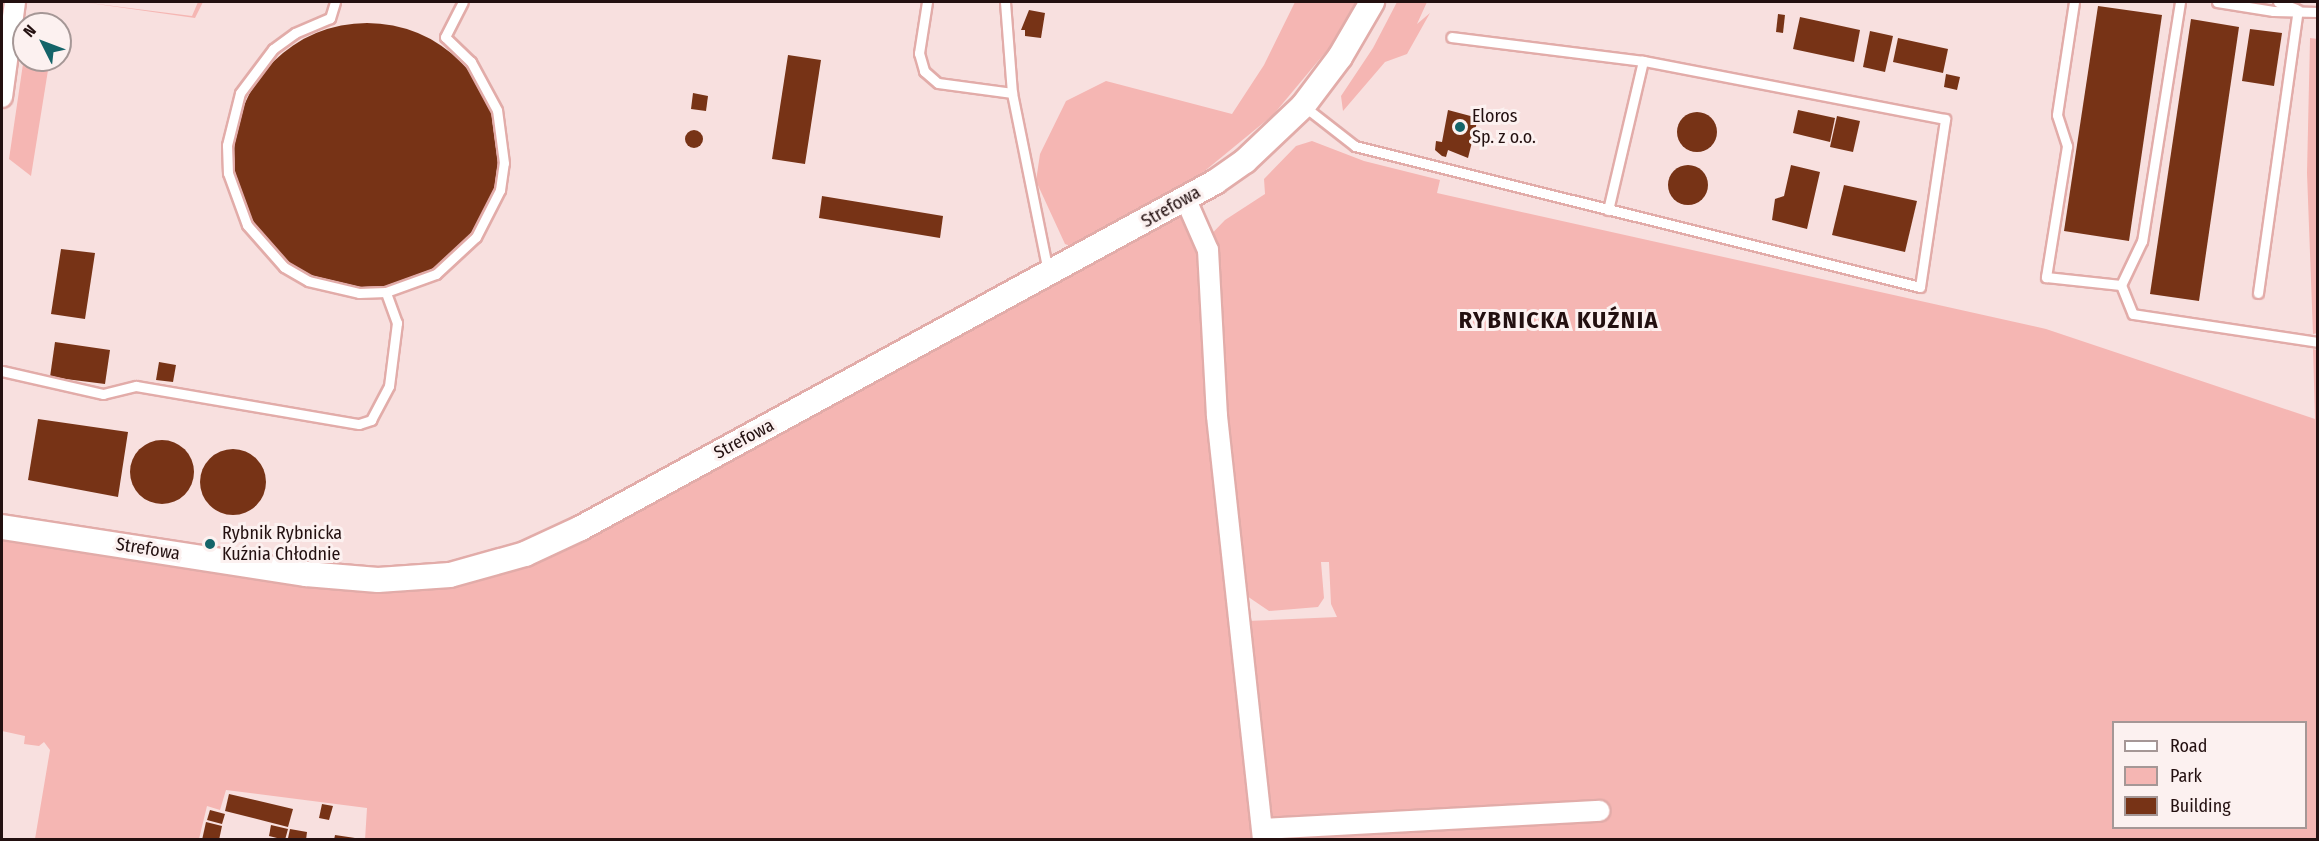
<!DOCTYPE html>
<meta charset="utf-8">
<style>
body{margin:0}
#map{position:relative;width:2319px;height:841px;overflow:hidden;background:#f8e0df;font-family:"Fira Sans Condensed",sans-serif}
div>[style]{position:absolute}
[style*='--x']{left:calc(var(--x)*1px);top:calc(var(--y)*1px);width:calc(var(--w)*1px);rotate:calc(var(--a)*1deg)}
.green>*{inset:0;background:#f5b6b3}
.building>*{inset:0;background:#773316}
.round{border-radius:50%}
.roads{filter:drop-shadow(2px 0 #e2aca9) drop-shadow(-2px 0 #e2aca9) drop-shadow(0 2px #e2aca9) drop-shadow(0 -2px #e2aca9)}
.service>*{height:9px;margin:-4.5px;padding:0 4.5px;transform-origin:4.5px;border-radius:4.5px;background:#fff}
.minor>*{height:20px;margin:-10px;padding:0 10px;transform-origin:10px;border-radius:10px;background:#fff}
.tertiary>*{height:24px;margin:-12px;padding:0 12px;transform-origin:12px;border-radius:12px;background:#fff}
.dots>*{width:16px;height:16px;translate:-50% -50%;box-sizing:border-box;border:3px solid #fcf1f0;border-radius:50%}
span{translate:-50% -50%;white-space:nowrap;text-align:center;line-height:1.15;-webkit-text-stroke:6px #fcf1f0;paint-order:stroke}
.poi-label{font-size:18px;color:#231010}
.left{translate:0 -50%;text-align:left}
.street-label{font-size:18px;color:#231010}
.district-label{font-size:24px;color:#231010;font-weight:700;letter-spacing:1.5px}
.frame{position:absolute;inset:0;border:3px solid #231010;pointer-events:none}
.legend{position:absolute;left:2112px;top:721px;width:195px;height:108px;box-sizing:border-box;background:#fcf1f0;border:2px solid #a59796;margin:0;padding:8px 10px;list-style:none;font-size:18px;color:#231010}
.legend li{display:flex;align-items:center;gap:12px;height:30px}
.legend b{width:30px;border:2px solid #a59796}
.north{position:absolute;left:12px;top:12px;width:60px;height:60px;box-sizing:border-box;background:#fcf1f0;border:2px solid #a59796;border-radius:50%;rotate:312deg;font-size:16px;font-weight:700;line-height:24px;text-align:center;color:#231010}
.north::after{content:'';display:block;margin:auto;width:21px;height:27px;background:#146469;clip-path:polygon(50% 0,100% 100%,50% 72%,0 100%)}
</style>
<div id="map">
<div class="green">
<i style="clip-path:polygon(82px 2px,192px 16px,198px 2px,203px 2px,195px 18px)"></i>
<i style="clip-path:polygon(1295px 2px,1356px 2px,1339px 36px,1273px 115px,1201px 174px,1078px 249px,1065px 244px,1036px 181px,1040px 154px,1066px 101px,1106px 81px,1232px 114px,1264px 65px)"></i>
<i style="clip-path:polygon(1397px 2px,1427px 2px,1417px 24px,1430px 13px,1407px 54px,1385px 62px,1343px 111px,1341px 96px,1373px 48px)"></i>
<i style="clip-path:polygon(2310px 38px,2318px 39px,2318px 333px,2313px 334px,2307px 173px)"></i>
<i style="clip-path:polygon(24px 57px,47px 60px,49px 64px,31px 176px,9px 159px)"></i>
<i style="clip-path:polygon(evenodd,1312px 141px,1364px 161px,1440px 180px,1437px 193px,2046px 329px,2315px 419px,2313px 349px,2317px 350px,2317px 839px,365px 840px,367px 808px,226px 790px,220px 810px,207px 806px,199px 839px,35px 839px,50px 750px,44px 742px,39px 746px,24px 744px,25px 736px,2px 731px,2px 538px,366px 590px,408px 590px,446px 584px,972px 326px,1185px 215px,1199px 247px,1225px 220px,1265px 194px,1264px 179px,1296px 146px,1312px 141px,1321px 562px,1329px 562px,1331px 604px,1337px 617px,1247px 621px,1258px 722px,1263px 728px,1244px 730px,1244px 594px,1269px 611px,1318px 607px,1324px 598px,1321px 562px,1312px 141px,2114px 722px,2306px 722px,2306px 828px,2114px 828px,2114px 722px)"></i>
</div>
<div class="building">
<i style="clip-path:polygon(2098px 6px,2162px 15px,2129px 241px,2064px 231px)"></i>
<i style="clip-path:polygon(1029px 10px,1045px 13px,1041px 38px,1025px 36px,1025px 30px,1021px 30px)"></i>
<i style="clip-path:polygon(1778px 14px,1785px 15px,1783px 33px,1776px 32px)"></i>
<i style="clip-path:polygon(1800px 17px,1860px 30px,1854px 62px,1793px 49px)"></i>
<i style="clip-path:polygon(2191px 19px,2239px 27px,2199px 301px,2150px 294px)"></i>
<i class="round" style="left:234px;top:23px;width:266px;height:266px"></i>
<i style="clip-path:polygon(2250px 29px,2282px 33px,2274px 86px,2242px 81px)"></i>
<i style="clip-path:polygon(1870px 31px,1893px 36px,1885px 72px,1863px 67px)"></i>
<i style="clip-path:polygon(1898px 38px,1948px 49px,1943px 73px,1893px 62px)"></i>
<i style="clip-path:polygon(788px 55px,821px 60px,805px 164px,772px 159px)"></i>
<i style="clip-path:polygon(1946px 74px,1960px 77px,1957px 90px,1944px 87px)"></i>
<i style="clip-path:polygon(693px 93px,708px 96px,706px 111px,691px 109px)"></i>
<i style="clip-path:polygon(1448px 110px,1478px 118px,1468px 158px,1448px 150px,1446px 157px,1442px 156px,1435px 150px,1436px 141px,1442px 142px)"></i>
<i style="clip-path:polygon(1798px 110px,1835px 118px,1830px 142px,1793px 133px)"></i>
<i class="round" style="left:1677px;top:112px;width:40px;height:40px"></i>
<i style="clip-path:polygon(1837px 116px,1860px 121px,1853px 152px,1830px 147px)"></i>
<i class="round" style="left:685px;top:130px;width:18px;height:18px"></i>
<i style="clip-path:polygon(1791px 165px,1820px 172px,1807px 229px,1772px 220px,1775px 199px,1784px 196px)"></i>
<i class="round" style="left:1668px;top:165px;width:40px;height:40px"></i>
<i style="clip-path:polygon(1844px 185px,1917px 201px,1905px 252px,1832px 235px)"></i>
<i style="clip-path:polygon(822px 196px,943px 216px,940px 238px,819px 218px)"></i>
<i style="clip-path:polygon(61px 249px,95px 253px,85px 319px,51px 314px)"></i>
<i style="clip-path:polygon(55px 342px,110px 350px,105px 384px,50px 377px)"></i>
<i style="clip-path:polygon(159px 362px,176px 365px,173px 382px,156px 380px)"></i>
<i style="clip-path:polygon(38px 419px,128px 432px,118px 497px,28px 480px)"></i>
<i class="round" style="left:130px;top:440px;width:64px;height:64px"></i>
<i class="round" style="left:200px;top:449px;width:66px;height:66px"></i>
<i style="clip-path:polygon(229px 794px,293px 809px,288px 827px,225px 811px)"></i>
<i style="clip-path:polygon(322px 804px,333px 806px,329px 820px,319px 818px)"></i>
<i style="clip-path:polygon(210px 810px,225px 814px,222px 824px,207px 820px)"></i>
<i style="clip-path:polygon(206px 822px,222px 826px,219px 840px,202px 840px)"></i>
<i style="clip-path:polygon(271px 825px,288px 829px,285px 840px,269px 836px)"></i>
<i style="clip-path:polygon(290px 829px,307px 832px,306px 840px,288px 838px)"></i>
<i style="clip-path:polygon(335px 835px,355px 838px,355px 840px,334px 840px)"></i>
</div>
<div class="roads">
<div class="service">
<i style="--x:335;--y:2;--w:17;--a:107"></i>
<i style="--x:330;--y:18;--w:38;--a:157"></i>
<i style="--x:295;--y:33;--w:27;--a:144"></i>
<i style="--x:273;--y:49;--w:55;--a:126.9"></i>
<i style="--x:240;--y:93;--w:54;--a:104"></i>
<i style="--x:227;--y:145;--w:28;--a:88"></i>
<i style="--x:228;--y:173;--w:55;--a:69.9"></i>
<i style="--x:247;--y:225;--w:56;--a:48.6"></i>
<i style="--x:284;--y:267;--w:28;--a:30"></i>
<i style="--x:308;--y:281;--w:52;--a:13.2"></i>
<i style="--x:359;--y:293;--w:27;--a:-2"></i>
<i style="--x:386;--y:292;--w:53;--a:-19.8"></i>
<i style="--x:436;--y:274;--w:54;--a:-42.8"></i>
<i style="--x:476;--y:237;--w:53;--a:-62.9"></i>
<i style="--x:500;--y:190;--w:27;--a:-82"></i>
<i style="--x:504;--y:163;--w:53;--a:-97.5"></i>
<i style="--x:497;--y:110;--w:55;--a:-118.4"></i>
<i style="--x:471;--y:62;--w:36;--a:-136"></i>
<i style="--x:445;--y:37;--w:39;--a:-63"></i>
<i style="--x:927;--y:2;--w:52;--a:98.9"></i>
<i style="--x:919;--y:53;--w:19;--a:74"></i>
<i style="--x:924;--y:71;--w:18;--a:41"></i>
<i style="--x:938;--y:83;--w:75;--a:7.7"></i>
<i style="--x:1005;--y:2;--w:91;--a:85.6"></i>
<i style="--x:1012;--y:93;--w:183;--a:78.6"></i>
<i style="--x:2074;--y:2;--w:114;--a:98.6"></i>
<i style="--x:2057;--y:115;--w:33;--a:72"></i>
<i style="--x:2067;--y:146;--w:133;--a:99.1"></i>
<i style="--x:2046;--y:277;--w:75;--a:6.1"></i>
<i style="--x:2180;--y:2;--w:242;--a:99"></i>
<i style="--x:2142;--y:241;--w:49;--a:115.5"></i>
<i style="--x:2121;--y:285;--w:31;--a:68"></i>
<i style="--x:2133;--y:314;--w:187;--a:8.6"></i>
<i style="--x:2217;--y:2;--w:57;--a:9.1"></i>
<i style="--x:2273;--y:11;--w:45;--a:1.3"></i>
<i style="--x:2278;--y:2;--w:19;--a:21"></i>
<i style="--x:1305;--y:107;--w:63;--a:38"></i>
<i style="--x:1355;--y:146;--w:582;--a:14.01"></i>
<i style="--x:1920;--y:287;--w:170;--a:-81.5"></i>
<i style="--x:1945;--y:119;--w:308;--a:-169.1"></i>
<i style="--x:1643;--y:61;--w:193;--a:-172.9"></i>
<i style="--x:1608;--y:210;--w:153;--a:-76.8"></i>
<i style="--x:2258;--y:293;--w:286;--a:-82"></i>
<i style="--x:2;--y:371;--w:104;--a:12.8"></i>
<i style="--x:103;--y:394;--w:34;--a:-14"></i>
<i style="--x:136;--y:386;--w:226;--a:9.7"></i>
<i style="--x:359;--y:424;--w:13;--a:-18"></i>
<i style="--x:371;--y:420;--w:38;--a:-62"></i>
<i style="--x:389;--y:386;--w:64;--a:-82.8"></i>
<i style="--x:397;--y:323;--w:33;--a:-110"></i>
</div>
<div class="minor">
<i style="--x:2;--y:97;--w:96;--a:-82.2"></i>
<i style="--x:1186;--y:200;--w:55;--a:66.3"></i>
<i style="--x:1208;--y:250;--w:166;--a:86.9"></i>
<i style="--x:1217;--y:416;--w:426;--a:83.8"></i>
<i style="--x:1263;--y:829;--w:337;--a:-3.1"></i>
</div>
<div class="tertiary">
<i style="--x:2;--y:527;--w:308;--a:8.8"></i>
<i style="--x:306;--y:574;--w:72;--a:4.8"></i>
<i style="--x:378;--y:580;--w:72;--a:-4"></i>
<i style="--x:450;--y:575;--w:78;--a:-15.6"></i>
<i style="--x:525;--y:554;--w:62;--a:-24.9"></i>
<i style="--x:581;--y:528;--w:722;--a:-28.62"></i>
<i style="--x:1215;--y:182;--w:37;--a:-35"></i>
<i style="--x:1245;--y:161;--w:80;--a:-43.5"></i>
<i style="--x:1303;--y:106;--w:61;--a:-52.9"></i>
<i style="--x:1340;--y:57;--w:64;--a:-59.8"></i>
</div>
</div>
<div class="dots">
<i style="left:1460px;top:127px;background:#146469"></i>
<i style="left:210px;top:544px;background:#146469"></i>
</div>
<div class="poi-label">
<span class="left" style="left:1472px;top:127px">Eloros<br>Sp. z o.o.</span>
<span class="left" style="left:222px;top:544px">Rybnik Rybnicka<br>Kuźnia Chłodnie</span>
</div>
<div class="street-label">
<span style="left:1171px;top:207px;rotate:-30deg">Strefowa</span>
<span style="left:744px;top:439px;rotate:-28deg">Strefowa</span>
<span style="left:148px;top:549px;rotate:9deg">Strefowa</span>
</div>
<div class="district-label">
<span style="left:1559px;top:321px">RYBNICKA KUŹNIA</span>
</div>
<div class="frame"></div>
<ul class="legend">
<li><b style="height:8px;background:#fff"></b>Road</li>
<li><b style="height:16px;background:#f5b6b3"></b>Park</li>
<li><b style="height:16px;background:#773316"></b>Building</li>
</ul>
<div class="north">N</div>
</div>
